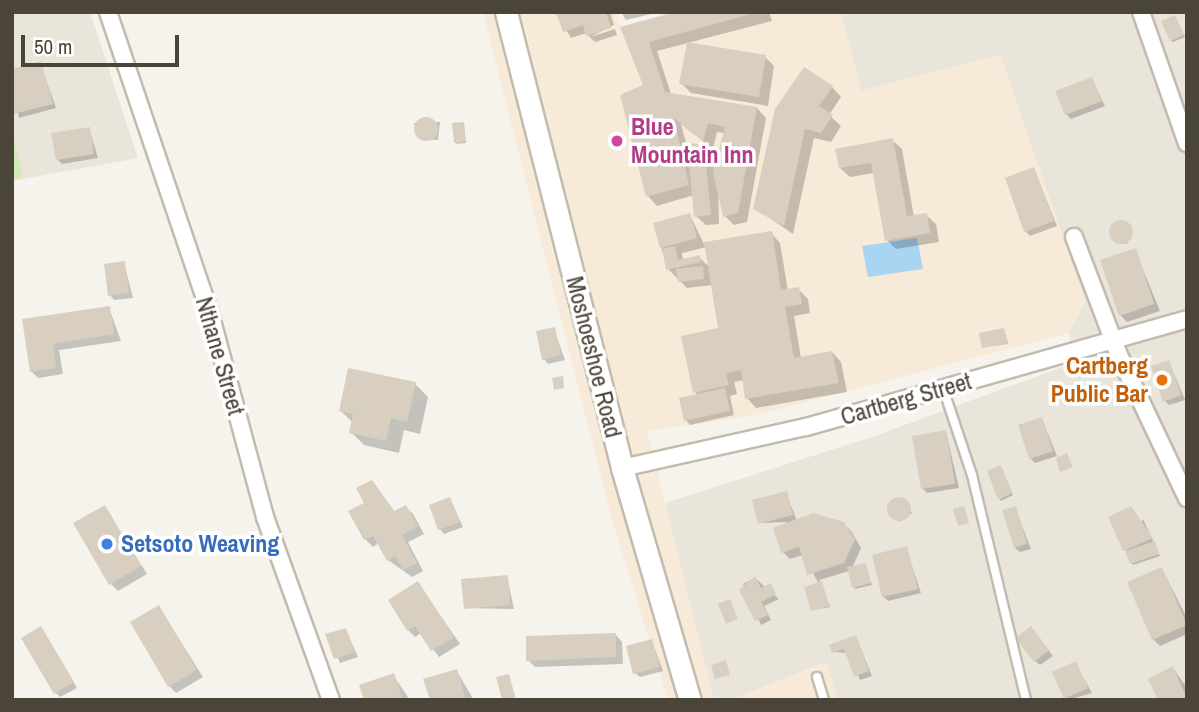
<!DOCTYPE html>
<style>
body{margin:0}
#map{position:relative;width:1199px;height:712px;overflow:hidden;background:#f6f3ec;font-family:"Archivo Narrow",sans-serif}
div>[style]{position:absolute}
[style*='--x']{left:calc(var(--x)*1px);top:calc(var(--y)*1px);width:calc(var(--w)*1px);rotate:calc(var(--a)*1deg)}
.residential>*{inset:0;background:#eae5da}
.commercial>*{inset:0;background:#f7ead8}
.green>*{inset:0;background:#d2eab5}
.water>*{inset:0;background:#a9d4f2}
.shadow>*{inset:0;background:#0003}
.building>*{inset:0;background:#d8cfc1}
.round{border-radius:50%}
.roads{filter:drop-shadow(2px 0 #c2bbae) drop-shadow(-2px 0 #c2bbae) drop-shadow(0 2px #c2bbae) drop-shadow(0 -2px #c2bbae)}
.service>*{height:8px;margin:-4px;padding:0 4px;transform-origin:4px;border-radius:4px;background:#fff}
.minor>*{height:16px;margin:-8px;padding:0 8px;transform-origin:8px;border-radius:8px;background:#fff}
.tertiary>*{height:21px;margin:-10.5px;padding:0 10.5px;transform-origin:10.5px;border-radius:10.5px;background:#fff}
.dots>*{width:19px;height:19px;translate:-50% -50%;box-sizing:border-box;border:4px solid #fff;border-radius:50%}
span{translate:-50% -50%;white-space:nowrap;text-align:center;line-height:1.15;-webkit-text-stroke:7px #fff;paint-order:stroke}
.hotel-label{font-size:24px;color:#b23c85;font-weight:700}
.left{translate:0 -50%;text-align:left}
.street-label{font-size:24px;color:#4b4439}
.food-label{font-size:24px;color:#c56008;font-weight:700}
.right{translate:-100% -50%;text-align:right}
.shop-label{font-size:24px;color:#366cbe;font-weight:700}
.frame{position:absolute;inset:0;border:14px solid #4b4439;pointer-events:none}
.scale{position:absolute;left:21px;top:35px;width:158px;height:32px;box-sizing:border-box;border:4px solid #4b4439;border-top:0;padding-left:9px;font-size:21px;line-height:24px;white-space:nowrap;color:#4b4439;-webkit-text-stroke:5px #fff;paint-order:stroke}
</style>
<div id="map">
<div class="residential">
<i style="clip-path:polygon(12px 12px,90px 12px,138px 158px,12px 181px)"></i>
<i style="clip-path:polygon(841px 12px,1187px 12px,1187px 700px,838px 700px,826px 662px,731px 700px,714px 700px,665px 503px,875px 436px,1076px 362px,1069px 333px,1085px 301px,1000px 55px,861px 91px)"></i>
</div>
<div class="commercial">
<i style="clip-path:polygon(483px 12px,616px 12px,620px 27px,672px 12px,841px 12px,861px 91px,1000px 55px,1085px 301px,1069px 333px,752px 416px,647px 431px,714px 700px,668px 700px,612px 520px)"></i>
<i style="clip-path:polygon(826px 662px,838px 700px,731px 700px)"></i>
</div>
<div class="green">
<i style="clip-path:polygon(12px 132px,23px 177px,12px 181px)"></i>
</div>
<div class="water">
<i style="clip-path:polygon(917px 238px,923px 269px,868px 277px,862px 246px)"></i>
</div>
<div class="shadow">
<i style="clip-path:polygon(555px 12px,610px 12px,614px 25px,590px 37px,615px 29px,617px 35px,595px 42px,588px 35px,587px 33px,571px 38px)"></i>
<i style="clip-path:polygon(621px 12px,660px 12px,626px 20px)"></i>
<i style="clip-path:polygon(evenodd,683px 12px,769px 12px,772px 21px,657px 51px,671px 94px,757px 108px,766px 118px,747px 222px,734px 225px,725px 216px,718px 186px,719px 224px,706px 225px,696px 216px,694px 195px,657px 206px,648px 196px,645px 86px,622px 28px,683px 12px,681px 124px,713px 149px,717px 132px,725px 133px,714px 173px,713px 156px,686px 143px,681px 124px)"></i>
<i style="clip-path:polygon(1175px 17px,1185px 37px,1173px 42px,1171px 40px)"></i>
<i style="clip-path:polygon(765px 57px,774px 66px,768px 106px,691px 93px,681px 83px)"></i>
<i style="clip-path:polygon(40px 63px,56px 108px,19px 118px,12px 83px)"></i>
<i style="clip-path:polygon(1092px 79px,1105px 106px,1071px 119px,1066px 114px)"></i>
<i style="clip-path:polygon(832px 87px,841px 97px,829px 115px,841px 126px,831px 142px,814px 138px,793px 234px,755px 208px,777px 110px)"></i>
<i style="clip-path:polygon(440px 122px,438px 140px,419px 139px,414px 123px)"></i>
<i style="clip-path:polygon(464px 124px,466px 143px,457px 144px,455px 142px)"></i>
<i style="clip-path:polygon(89px 128px,98px 158px,62px 164px,57px 159px)"></i>
<i style="clip-path:polygon(892px 140px,902px 149px,914px 217px,926px 215px,936px 224px,939px 242px,896px 249px,887px 240px,874px 173px,850px 177px,840px 168px)"></i>
<i style="clip-path:polygon(1034px 169px,1057px 226px,1030px 236px,1025px 231px)"></i>
<i style="clip-path:polygon(evenodd,690px 215px,704px 244px,771px 233px,780px 243px,788px 291px,798px 289px,808px 299px,810px 313px,794px 316px,801px 358px,832px 352px,841px 362px,847px 392px,756px 408px,747px 398px,745px 380px,734px 382px,737px 394px,730px 396px,734px 415px,690px 425px,686px 420px,720px 330px,713px 285px,687px 288px,668px 269px,661px 247px,690px 215px,707px 247px,710px 268px,699px 257px,683px 260px,682px 253px,707px 247px)"></i>
<i style="clip-path:polygon(1117px 224px,1133px 230px,1127px 244px,1113px 239px)"></i>
<i style="clip-path:polygon(1135px 250px,1160px 311px,1127px 322px,1120px 315px)"></i>
<i style="clip-path:polygon(124px 263px,133px 298px,114px 300px,110px 295px)"></i>
<i style="clip-path:polygon(109px 308px,121px 341px,59px 350px,63px 374px,38px 378px,31px 371px,24px 321px)"></i>
<i style="clip-path:polygon(554px 329px,565px 360px,548px 364px,544px 359px)"></i>
<i style="clip-path:polygon(1004px 330px,1008px 344px,984px 347px)"></i>
<i style="clip-path:polygon(1169px 362px,1185px 400px,1169px 405px,1165px 401px)"></i>
<i style="clip-path:polygon(415px 384px,428px 397px,420px 434px,404px 430px,399px 453px,364px 445px,351px 432px,353px 423px,341px 411px)"></i>
<i style="clip-path:polygon(1042px 419px,1057px 456px,1035px 463px,1030px 458px)"></i>
<i style="clip-path:polygon(946px 432px,959px 488px,927px 493px,922px 488px)"></i>
<i style="clip-path:polygon(1002px 469px,1013px 495px,1001px 501px,1000px 499px)"></i>
<i style="clip-path:polygon(372px 482px,395px 512px,406px 507px,413px 514px,424px 534px,408px 542px,423px 571px,412px 577px,388px 560px,379px 543px,373px 547px,365px 539px,351px 512px,366px 504px)"></i>
<i style="clip-path:polygon(786px 493px,797px 521px,843px 523px,851px 531px,861px 548px,852px 568px,865px 565px,872px 585px,855px 589px,849px 571px,819px 580px,830px 607px,813px 610px,819px 584px,803px 555px,790px 559px,783px 552px,786px 522px,760px 523px)"></i>
<i style="clip-path:polygon(450px 499px,463px 527px,444px 534px,440px 529px)"></i>
<i style="clip-path:polygon(902px 499px,912px 513px,899px 522px,889px 507px)"></i>
<i style="clip-path:polygon(104px 507px,147px 574px,118px 591px,111px 584px)"></i>
<i style="clip-path:polygon(1015px 508px,1031px 549px,1020px 552px,1015px 548px)"></i>
<i style="clip-path:polygon(1143px 519px,1160px 556px,1133px 565px,1125px 550px)"></i>
<i style="clip-path:polygon(906px 548px,921px 593px,888px 601px,883px 596px)"></i>
<i style="clip-path:polygon(1162px 569px,1187px 618px,1187px 634px,1160px 646px,1153px 639px)"></i>
<i style="clip-path:polygon(507px 577px,514px 609px,465px 608px)"></i>
<i style="clip-path:polygon(755px 578px,779px 599px,764px 606px,771px 620px,761px 625px,743px 584px)"></i>
<i style="clip-path:polygon(418px 583px,460px 644px,439px 657px,421px 633px,415px 637px,408px 630px)"></i>
<i style="clip-path:polygon(159px 607px,203px 677px,176px 693px,169px 686px)"></i>
<i style="clip-path:polygon(41px 628px,77px 688px,60px 697px,56px 693px)"></i>
<i style="clip-path:polygon(346px 630px,358px 657px,340px 663px,328px 635px)"></i>
<i style="clip-path:polygon(1035px 633px,1053px 656px,1040px 665px,1035px 661px)"></i>
<i style="clip-path:polygon(615px 634px,622px 642px,623px 664px,535px 667px,528px 660px)"></i>
<i style="clip-path:polygon(856px 637px,872px 676px,860px 680px,848px 653px,833px 652px)"></i>
<i style="clip-path:polygon(652px 641px,663px 671px,640px 677px,635px 673px)"></i>
<i style="clip-path:polygon(1075px 663px,1092px 693px,1068px 700px,1066px 698px)"></i>
<i style="clip-path:polygon(1173px 668px,1187px 688px,1187px 700px)"></i>
<i style="clip-path:polygon(456px 670px,474px 700px,431px 700px)"></i>
<i style="clip-path:polygon(393px 675px,410px 700px,365px 700px)"></i>
</div>
<div class="building">
<i style="clip-path:polygon(556px 12px,606px 12px,611px 28px,586px 36px,583px 25px,563px 32px)"></i>
<i style="clip-path:polygon(676px 12px,758px 12px,649px 42px,665px 92px,757px 107px,738px 213px,723px 217px,713px 172px,725px 127px,708px 123px,703px 141px,674px 118px,689px 185px,646px 197px,620px 95px,643px 85px,620px 27px)"></i>
<i style="clip-path:polygon(1175px 15px,1184px 35px,1170px 41px,1161px 21px)"></i>
<i style="clip-path:polygon(687px 42px,766px 55px,759px 97px,679px 84px)"></i>
<i style="clip-path:polygon(41px 61px,53px 104px,13px 114px,12px 69px)"></i>
<i style="clip-path:polygon(804px 67px,833px 86px,819px 106px,833px 115px,821px 133px,805px 129px,784px 226px,753px 209px,775px 109px)"></i>
<i style="clip-path:polygon(1092px 77px,1102px 101px,1065px 115px,1055px 91px)"></i>
<i class="round" style="left:414px;top:117px;width:24px;height:24px"></i>
<i style="clip-path:polygon(464px 122px,465px 142px,454px 143px,452px 123px)"></i>
<i style="clip-path:polygon(90px 127px,94px 154px,56px 160px,51px 133px)"></i>
<i style="clip-path:polygon(893px 138px,907px 216px,927px 213px,930px 233px,885px 241px,871px 163px,839px 168px,835px 149px)"></i>
<i style="clip-path:polygon(687px 142px,704px 145px,711px 215px,694px 217px)"></i>
<i style="clip-path:polygon(1034px 167px,1054px 221px,1024px 232px,1005px 178px)"></i>
<i style="clip-path:polygon(690px 213px,697px 238px,660px 248px,653px 223px)"></i>
<i class="round" style="left:1109px;top:220px;width:24px;height:24px"></i>
<i style="clip-path:polygon(772px 231px,781px 290px,799px 287px,802px 304px,785px 307px,794px 358px,832px 351px,839px 383px,745px 399px,741px 370px,726px 373px,729px 385px,693px 393px,681px 336px,718px 328px,704px 242px)"></i>
<i style="clip-path:polygon(675px 246px,678px 260px,700px 255px,701px 262px,666px 270px,662px 249px)"></i>
<i style="clip-path:polygon(1136px 248px,1154px 304px,1119px 316px,1100px 260px)"></i>
<i style="clip-path:polygon(125px 261px,129px 293px,108px 296px,104px 264px)"></i>
<i style="clip-path:polygon(703px 266px,704px 279px,678px 282px,676px 269px)"></i>
<i style="clip-path:polygon(110px 306px,114px 334px,53px 344px,56px 368px,30px 372px,22px 319px)"></i>
<i style="clip-path:polygon(555px 327px,561px 355px,542px 360px,536px 331px)"></i>
<i style="clip-path:polygon(1004px 328px,1008px 343px,982px 348px,979px 333px)"></i>
<i style="clip-path:polygon(1169px 360px,1181px 395px,1163px 402px,1151px 366px)"></i>
<i style="clip-path:polygon(348px 368px,416px 382px,407px 422px,391px 418px,386px 441px,349px 433px,353px 414px,339px 411px)"></i>
<i style="clip-path:polygon(563px 376px,564px 388px,554px 390px,552px 378px)"></i>
<i style="clip-path:polygon(725px 388px,730px 411px,684px 421px,679px 398px)"></i>
<i style="clip-path:polygon(1042px 417px,1053px 451px,1029px 459px,1018px 425px)"></i>
<i style="clip-path:polygon(946px 430px,955px 484px,921px 489px,912px 436px)"></i>
<i style="clip-path:polygon(1067px 453px,1073px 467px,1060px 472px,1056px 458px)"></i>
<i style="clip-path:polygon(1001px 465px,1012px 493px,998px 500px,987px 471px)"></i>
<i style="clip-path:polygon(372px 480px,394px 511px,406px 505px,418px 526px,402px 535px,417px 563px,403px 570px,395px 556px,387px 561px,373px 536px,364px 540px,348px 511px,364px 503px,356px 488px)"></i>
<i style="clip-path:polygon(787px 491px,793px 515px,758px 524px,752px 500px)"></i>
<i class="round" style="left:887px;top:497px;width:24px;height:24px"></i>
<i style="clip-path:polygon(450px 497px,460px 522px,438px 530px,429px 505px)"></i>
<i style="clip-path:polygon(105px 505px,141px 566px,109px 585px,73px 523px)"></i>
<i style="clip-path:polygon(964px 506px,969px 523px,958px 526px,953px 509px)"></i>
<i style="clip-path:polygon(1016px 506px,1027px 544px,1014px 548px,1002px 510px)"></i>
<i style="clip-path:polygon(1131px 506px,1153px 538px,1123px 551px,1108px 517px)"></i>
<i style="clip-path:polygon(813px 513px,844px 522px,855px 540px,844px 563px,807px 575px,799px 547px,781px 553px,773px 528px)"></i>
<i style="clip-path:polygon(1155px 541px,1159px 554px,1130px 564px,1125px 551px)"></i>
<i style="clip-path:polygon(907px 546px,918px 589px,882px 597px,872px 555px)"></i>
<i style="clip-path:polygon(866px 563px,871px 583px,852px 588px,847px 567px)"></i>
<i style="clip-path:polygon(1162px 567px,1187px 625px,1152px 640px,1127px 582px)"></i>
<i style="clip-path:polygon(508px 575px,510px 605px,464px 609px,461px 579px)"></i>
<i style="clip-path:polygon(755px 576px,761px 588px,771px 583px,776px 594px,761px 602px,768px 615px,755px 621px,739px 590px)"></i>
<i style="clip-path:polygon(418px 581px,454px 637px,431px 651px,415px 626px,407px 631px,388px 600px)"></i>
<i style="clip-path:polygon(822px 581px,829px 606px,811px 611px,804px 587px)"></i>
<i style="clip-path:polygon(730px 599px,738px 619px,726px 624px,718px 604px)"></i>
<i style="clip-path:polygon(159px 605px,197px 670px,168px 687px,130px 622px)"></i>
<i style="clip-path:polygon(41px 626px,74px 682px,54px 694px,21px 638px)"></i>
<i style="clip-path:polygon(1031px 626px,1049px 650px,1034px 662px,1015px 638px)"></i>
<i style="clip-path:polygon(346px 628px,355px 652px,334px 659px,325px 634px)"></i>
<i style="clip-path:polygon(616px 633px,616px 657px,526px 661px,526px 636px)"></i>
<i style="clip-path:polygon(856px 635px,869px 671px,854px 677px,844px 649px,832px 653px,829px 645px)"></i>
<i style="clip-path:polygon(652px 639px,660px 667px,633px 674px,626px 646px)"></i>
<i style="clip-path:polygon(726px 660px,730px 675px,715px 679px,711px 665px)"></i>
<i style="clip-path:polygon(1076px 661px,1088px 688px,1064px 699px,1052px 672px)"></i>
<i style="clip-path:polygon(1173px 666px,1187px 700px,1158px 700px,1148px 679px)"></i>
<i style="clip-path:polygon(457px 669px,466px 700px,430px 700px,423px 679px)"></i>
<i style="clip-path:polygon(394px 673px,403px 700px,364px 700px,359px 685px)"></i>
<i style="clip-path:polygon(509px 674px,516px 700px,502px 700px,496px 677px)"></i>
</div>
<div class="roads">
<div class="service">
<i style="--x:943;--y:388;--w:92;--a:71.6"></i>
<i style="--x:972;--y:475;--w:231;--a:76.5"></i>
<i style="--x:817;--y:677;--w:24;--a:73"></i>
</div>
<div class="minor">
<i style="--x:108;--y:12;--w:318;--a:71.3"></i>
<i style="--x:210;--y:313;--w:211;--a:74.9"></i>
<i style="--x:265;--y:517;--w:195;--a:70.2"></i>
<i style="--x:1141;--y:12;--w:139;--a:70.7"></i>
<i style="--x:1074;--y:237;--w:124;--a:69.2"></i>
<i style="--x:1118;--y:353;--w:161;--a:64.6"></i>
<i style="--x:622;--y:468;--w:189;--a:-12.6"></i>
<i style="--x:806;--y:427;--w:396;--a:-15.8"></i>
</div>
<div class="tertiary">
<i style="--x:506;--y:12;--w:471;--a:75.7"></i>
<i style="--x:622;--y:468;--w:242;--a:73.7"></i>
</div>
</div>
<div class="dots">
<i style="left:617px;top:141px;background:#d1479c"></i>
<i style="left:1162px;top:380px;background:#e8710a"></i>
<i style="left:107px;top:544px;background:#3f7fe0"></i>
</div>
<div class="hotel-label">
<span class="left" style="left:631px;top:141px">Blue<br>Mountain Inn</span>
</div>
<div class="street-label">
<span style="left:220px;top:356px;rotate:74deg">Nthane Street</span>
<span style="left:594px;top:357px;rotate:76deg">Moshoeshoe Road</span>
<span style="left:906px;top:399px;rotate:-16deg">Cartberg Street</span>
</div>
<div class="food-label">
<span class="right" style="left:1148px;top:380px">Cartberg<br>Public Bar</span>
</div>
<div class="shop-label">
<span class="left" style="left:121px;top:544px">Setsoto Weaving</span>
</div>
<div class="frame"></div>
<div class="scale">50 m</div>
</div>
